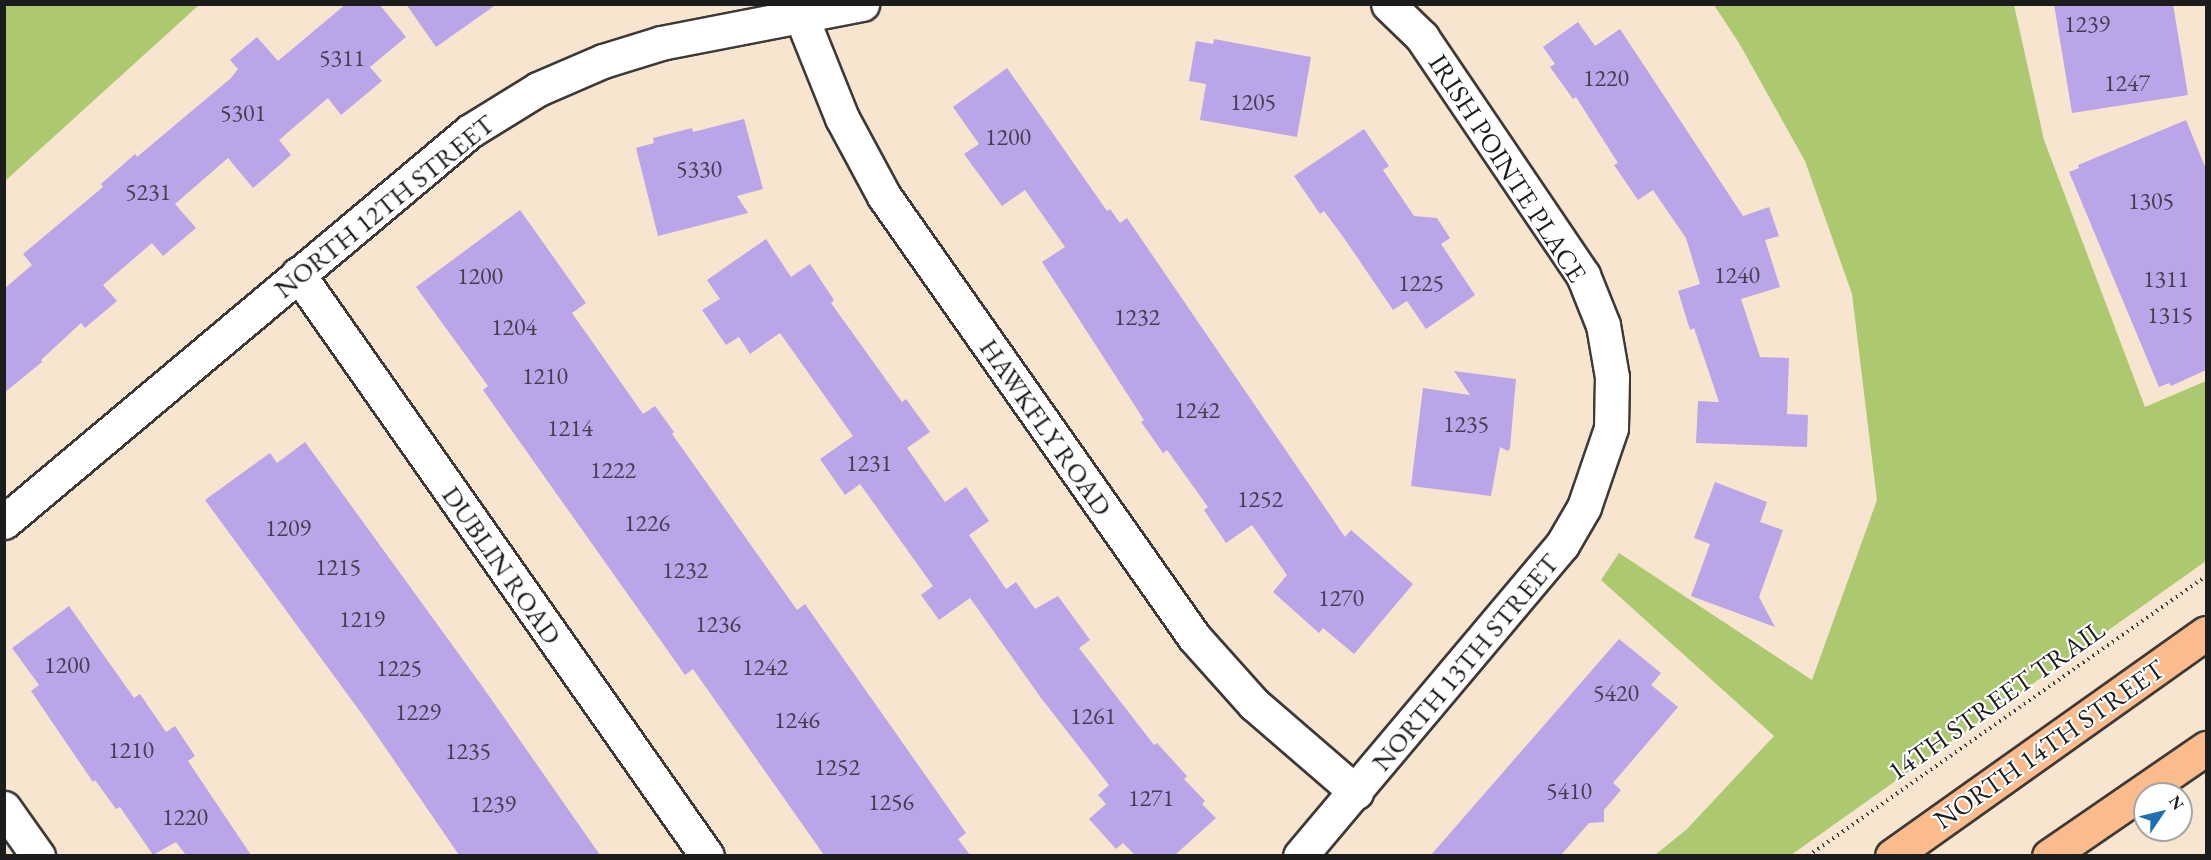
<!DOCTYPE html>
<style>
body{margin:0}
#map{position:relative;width:2211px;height:860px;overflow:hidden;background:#f7e5d0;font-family:"EB Garamond",serif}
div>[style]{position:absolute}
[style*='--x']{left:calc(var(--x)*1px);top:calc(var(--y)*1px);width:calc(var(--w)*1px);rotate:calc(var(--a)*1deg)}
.green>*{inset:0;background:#adc970}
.building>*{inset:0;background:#baa5e8}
.path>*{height:4px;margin-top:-2px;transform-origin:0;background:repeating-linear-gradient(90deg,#3d3a37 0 1.5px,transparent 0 6px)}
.roads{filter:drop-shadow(2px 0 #3d3a37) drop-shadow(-2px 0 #3d3a37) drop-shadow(0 2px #3d3a37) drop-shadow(0 -2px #3d3a37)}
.minor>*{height:33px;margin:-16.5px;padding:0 16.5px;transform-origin:16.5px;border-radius:16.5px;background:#fff}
.major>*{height:33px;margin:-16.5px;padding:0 16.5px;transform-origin:16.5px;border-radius:16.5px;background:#fbbb8d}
span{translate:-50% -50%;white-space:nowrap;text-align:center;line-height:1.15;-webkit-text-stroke:4.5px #fff;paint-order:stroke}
.number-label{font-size:24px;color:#443e4f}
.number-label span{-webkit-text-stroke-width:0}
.street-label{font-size:27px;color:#1c1c1c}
.frame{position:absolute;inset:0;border:6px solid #1c1c1c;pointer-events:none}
.north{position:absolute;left:2133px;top:782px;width:60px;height:60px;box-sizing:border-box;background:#fff;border:2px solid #a4a4a4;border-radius:50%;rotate:55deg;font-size:16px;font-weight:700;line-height:24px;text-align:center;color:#1c1c1c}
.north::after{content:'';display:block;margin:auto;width:21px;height:27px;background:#1f6fb2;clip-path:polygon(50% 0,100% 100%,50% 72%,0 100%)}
</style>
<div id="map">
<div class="green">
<i style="clip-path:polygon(5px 4px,199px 4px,199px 5px,5px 181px)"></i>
<i style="clip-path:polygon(1714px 5px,2014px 5px,2044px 140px,2145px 407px,2206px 381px,2206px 561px,1791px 855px,1655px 855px,1687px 829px,1774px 736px,1601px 580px,1619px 553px,1812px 680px,1877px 500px,1852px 294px,1805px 161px,1739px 43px)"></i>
</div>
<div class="building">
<i style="clip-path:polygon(346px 4px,379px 4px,406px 37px,370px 67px,382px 81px,341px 115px,328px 98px,279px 140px,291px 155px,253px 188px,228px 158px,175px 204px,196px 228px,163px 256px,152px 243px,103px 285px,117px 301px,85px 328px,81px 323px,41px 360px,42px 362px,4px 393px,4px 289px,32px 265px,23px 254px,103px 187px,101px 184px,135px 154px,137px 157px,231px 78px,238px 69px,230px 60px,257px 37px,278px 61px)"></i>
<i style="clip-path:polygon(406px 4px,497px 4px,436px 47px)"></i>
<i style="clip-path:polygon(2054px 4px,2173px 4px,2188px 95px,2072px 113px)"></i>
<i style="clip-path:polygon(1578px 22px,1595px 46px,1620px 29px,1743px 216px,1769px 207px,1779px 236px,1765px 240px,1780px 287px,1741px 299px,1760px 357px,1789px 358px,1787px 414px,1808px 415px,1807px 447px,1696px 443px,1698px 401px,1719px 402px,1694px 328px,1690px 330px,1678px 291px,1700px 284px,1686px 238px,1653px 190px,1638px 200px,1614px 165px,1618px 163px,1576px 97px,1573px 99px,1550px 67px,1555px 64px,1543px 47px)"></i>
<i style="clip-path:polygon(1214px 39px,1311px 57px,1297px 137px,1200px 120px,1206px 84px,1189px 81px,1196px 41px,1213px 44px)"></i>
<i style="clip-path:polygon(1007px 68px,1107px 211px,1110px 209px,1120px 223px,1127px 218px,1345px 537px,1351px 530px,1413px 584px,1354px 654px,1323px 628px,1319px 633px,1273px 592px,1287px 575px,1252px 525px,1226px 543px,1204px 510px,1208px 507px,1167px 450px,1163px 453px,1141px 422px,1144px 420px,1042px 262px,1065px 247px,1025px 190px,1002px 206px,964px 154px,979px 144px,953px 107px)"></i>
<i style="clip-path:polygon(744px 119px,763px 189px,737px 196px,748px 213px,658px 236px,636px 148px,654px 143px,653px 138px,692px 128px,693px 132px)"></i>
<i style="clip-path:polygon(2186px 120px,2206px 169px,2206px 370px,2171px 386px,2169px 383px,2159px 387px,2069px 172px,2079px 168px,2078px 165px)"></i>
<i style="clip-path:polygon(1364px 129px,1389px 166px,1383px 170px,1414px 216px,1437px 218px,1450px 238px,1441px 244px,1475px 295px,1426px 329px,1407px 301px,1393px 310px,1344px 238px,1324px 211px,1320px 214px,1294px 176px)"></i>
<i style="clip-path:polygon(520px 210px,586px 303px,572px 313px,643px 414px,655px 406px,674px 432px,672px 434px,797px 610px,805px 604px,966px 833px,958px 839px,970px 855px,824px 855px,693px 669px,685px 675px,483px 390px,488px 386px,416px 287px)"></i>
<i style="clip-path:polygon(766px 239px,791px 277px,810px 264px,834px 300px,831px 303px,902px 402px,906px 399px,930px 432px,907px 448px,945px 502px,966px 487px,989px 521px,969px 535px,1006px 589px,1016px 582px,1035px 609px,1058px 596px,1090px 640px,1079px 648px,1154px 745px,1157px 743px,1187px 776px,1184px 779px,1205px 801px,1202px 804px,1216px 818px,1175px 855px,1135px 855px,1123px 843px,1116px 849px,1089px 819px,1106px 804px,1098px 795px,1109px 785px,1041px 698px,970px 598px,939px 620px,921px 595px,933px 586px,860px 484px,845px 495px,820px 459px,853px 436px,780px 333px,750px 354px,739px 337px,726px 345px,702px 310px,720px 299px,707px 280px)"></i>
<i style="clip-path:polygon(1454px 371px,1516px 379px,1510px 448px,1508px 451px,1500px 447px,1491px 496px,1411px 486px,1423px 388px,1470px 395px)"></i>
<i style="clip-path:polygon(305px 442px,482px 686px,600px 855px,459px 855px,367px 721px,205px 500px,270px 453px,277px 463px)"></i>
<i style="clip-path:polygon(1715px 482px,1767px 502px,1760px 522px,1783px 530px,1759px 597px,1775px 627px,1691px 596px,1710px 544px,1694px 538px)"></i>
<i style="clip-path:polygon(69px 606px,134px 698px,140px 694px,166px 732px,175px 726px,195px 756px,188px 761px,251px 855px,186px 855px,176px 842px,153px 855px,120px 807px,116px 809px,95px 780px,93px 782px,31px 691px,39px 685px,12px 648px)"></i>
<i style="clip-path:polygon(1619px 639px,1661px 673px,1651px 685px,1678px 707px,1613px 783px,1621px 790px,1604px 810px,1604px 822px,1589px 823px,1561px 855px,1431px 855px)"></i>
</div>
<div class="path">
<i style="--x:1808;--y:856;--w:487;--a:-35.1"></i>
</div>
<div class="roads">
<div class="minor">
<i style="--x:801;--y:16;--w:110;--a:68.1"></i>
<i style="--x:842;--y:118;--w:89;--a:61.7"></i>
<i style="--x:884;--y:196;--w:539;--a:54.89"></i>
<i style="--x:1194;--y:637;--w:90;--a:48.2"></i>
<i style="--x:1254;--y:704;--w:135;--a:40.8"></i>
<i style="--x:298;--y:274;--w:711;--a:54.9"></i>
<i style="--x:4;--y:522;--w:608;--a:-40"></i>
<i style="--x:470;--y:131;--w:80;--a:-31.7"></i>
<i style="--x:538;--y:89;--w:71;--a:-23.3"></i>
<i style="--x:603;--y:61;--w:61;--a:-17.2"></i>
<i style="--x:661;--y:43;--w:205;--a:-11"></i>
<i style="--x:4;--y:808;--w:59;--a:54.7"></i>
<i style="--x:1300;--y:856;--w:407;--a:-49.9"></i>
<i style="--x:1562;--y:545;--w:44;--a:-59.9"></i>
<i style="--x:1584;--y:507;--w:83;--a:-71.1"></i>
<i style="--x:1611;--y:428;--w:51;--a:-88.9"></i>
<i style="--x:1612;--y:377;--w:53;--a:-99.8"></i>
<i style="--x:1603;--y:325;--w:54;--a:-111.8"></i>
<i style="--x:1583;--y:275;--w:287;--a:-124.1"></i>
<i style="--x:1422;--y:37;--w:47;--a:-135.9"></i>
</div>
<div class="major">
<i style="--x:1892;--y:856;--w:385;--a:-35.4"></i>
<i style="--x:2049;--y:856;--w:191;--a:-34.5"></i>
</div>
</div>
<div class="number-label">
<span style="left:2087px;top:24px">1239</span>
<span style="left:342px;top:58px">5311</span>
<span style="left:1606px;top:78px">1220</span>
<span style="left:2127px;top:83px">1247</span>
<span style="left:1253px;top:102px">1205</span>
<span style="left:243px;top:113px">5301</span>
<span style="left:1008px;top:137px">1200</span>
<span style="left:699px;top:169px">5330</span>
<span style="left:148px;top:192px">5231</span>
<span style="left:2151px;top:201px">1305</span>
<span style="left:1737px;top:275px">1240</span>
<span style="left:480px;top:276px">1200</span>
<span style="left:2166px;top:279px">1311</span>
<span style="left:1421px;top:283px">1225</span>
<span style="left:2170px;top:315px">1315</span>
<span style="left:1137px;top:317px">1232</span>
<span style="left:514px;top:327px">1204</span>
<span style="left:545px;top:376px">1210</span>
<span style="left:1197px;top:410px">1242</span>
<span style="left:1466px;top:424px">1235</span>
<span style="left:570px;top:428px">1214</span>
<span style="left:869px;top:463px">1231</span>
<span style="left:613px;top:470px">1222</span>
<span style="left:1260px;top:499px">1252</span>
<span style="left:647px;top:523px">1226</span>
<span style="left:288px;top:528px">1209</span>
<span style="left:338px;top:567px">1215</span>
<span style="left:685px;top:570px">1232</span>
<span style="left:1341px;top:598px">1270</span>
<span style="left:362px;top:619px">1219</span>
<span style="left:718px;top:624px">1236</span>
<span style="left:67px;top:665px">1200</span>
<span style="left:765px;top:667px">1242</span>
<span style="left:399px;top:668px">1225</span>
<span style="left:1616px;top:693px">5420</span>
<span style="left:418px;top:712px">1229</span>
<span style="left:1093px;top:716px">1261</span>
<span style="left:797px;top:720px">1246</span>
<span style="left:131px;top:750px">1210</span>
<span style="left:468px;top:751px">1235</span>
<span style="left:837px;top:767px">1252</span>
<span style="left:1569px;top:791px">5410</span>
<span style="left:1151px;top:798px">1271</span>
<span style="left:891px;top:802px">1256</span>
<span style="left:493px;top:804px">1239</span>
<span style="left:185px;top:817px">1220</span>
</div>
<div class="street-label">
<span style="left:1508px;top:168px;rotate:57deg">IRISH POINTE PLACE</span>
<span style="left:384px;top:206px;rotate:-39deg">NORTH 12TH STREET</span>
<span style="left:1046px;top:427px;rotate:55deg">HAWKFLY ROAD</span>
<span style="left:502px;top:565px;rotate:55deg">DUBLIN ROAD</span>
<span style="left:1465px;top:662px;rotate:-50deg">NORTH 13TH STREET</span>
<span style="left:1996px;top:700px;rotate:-35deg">14TH STREET TRAIL</span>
<span style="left:2049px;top:744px;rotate:-35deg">NORTH 14TH STREET</span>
</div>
<div class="frame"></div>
<div class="north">N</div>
</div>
